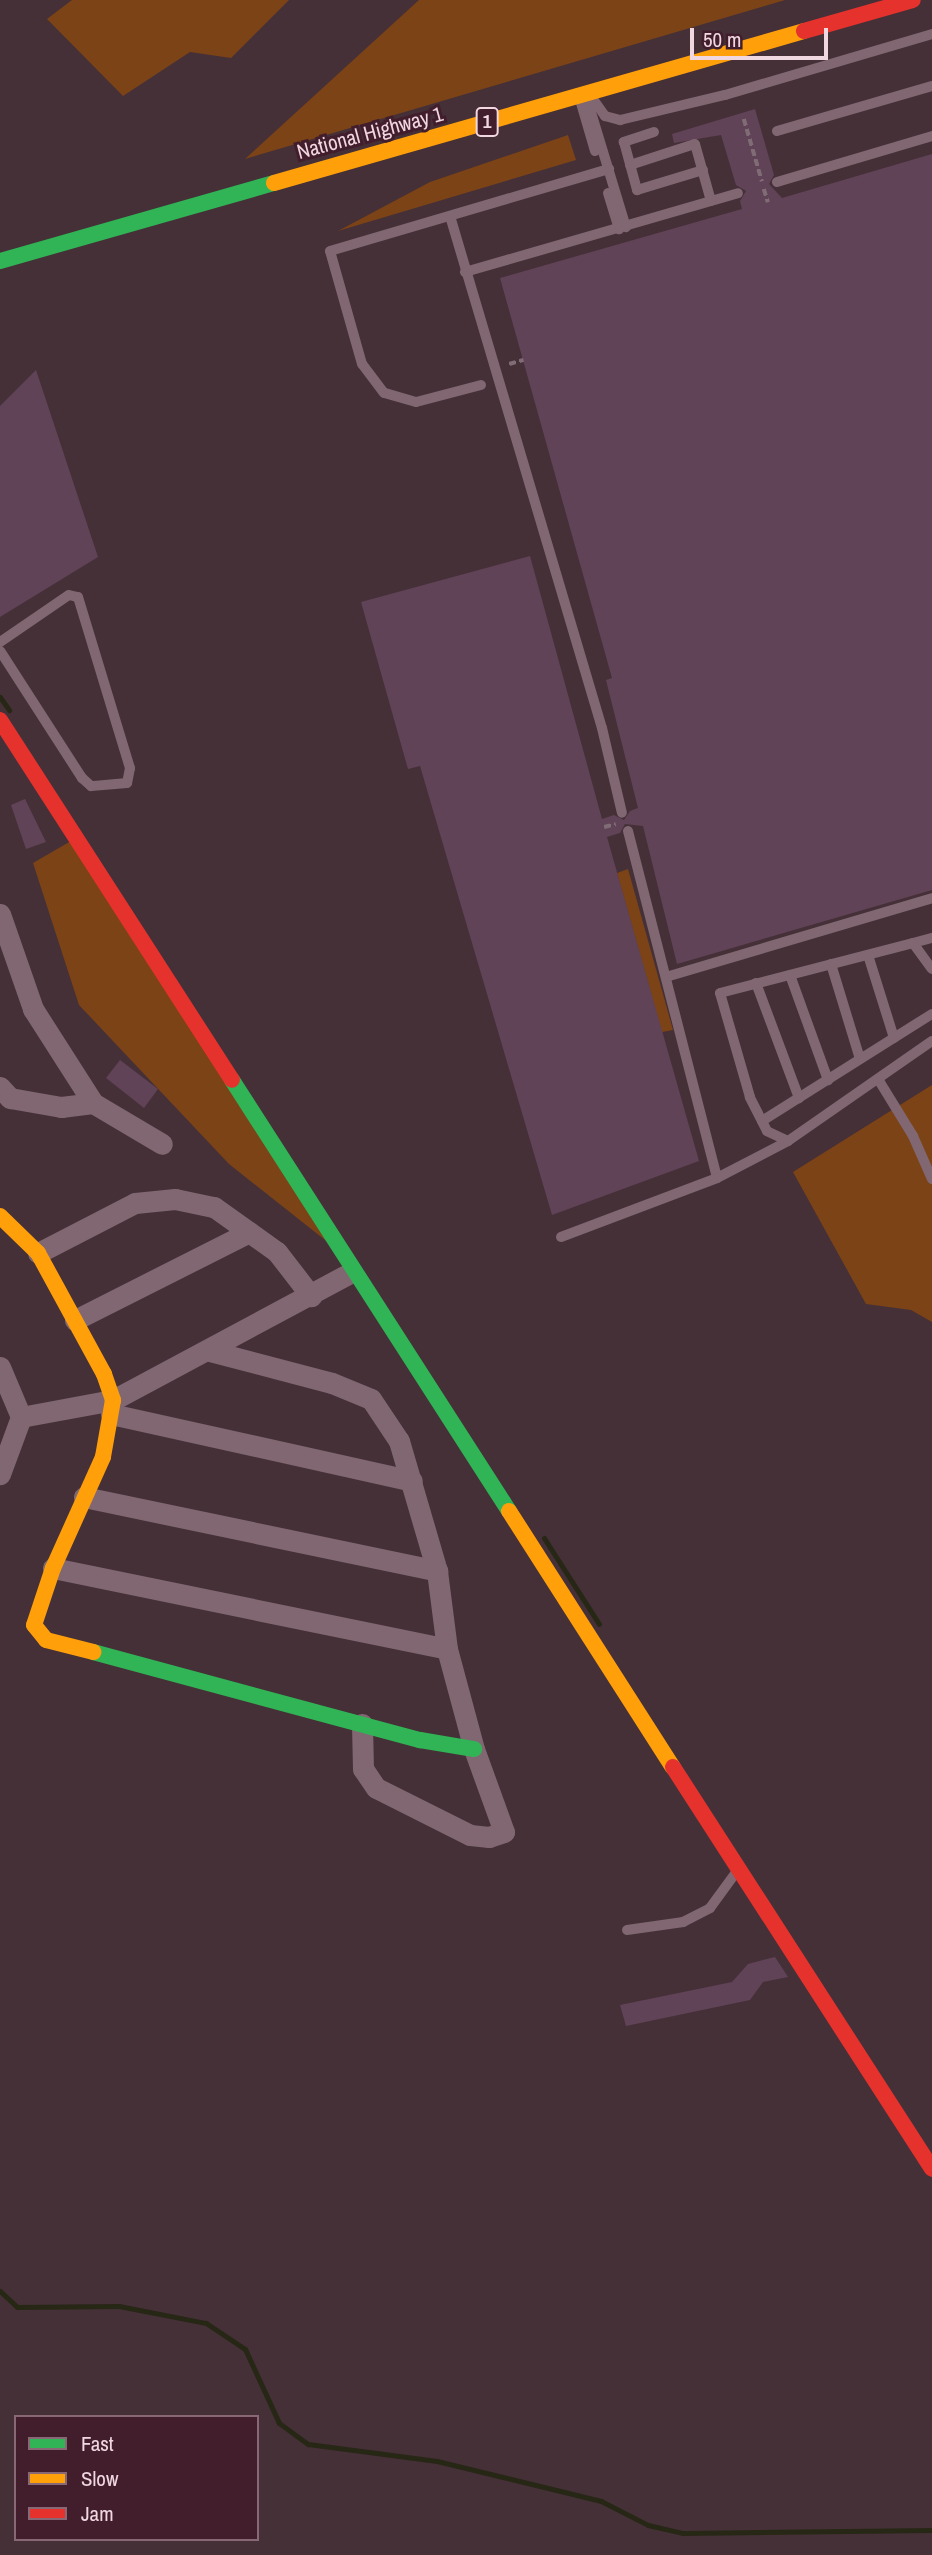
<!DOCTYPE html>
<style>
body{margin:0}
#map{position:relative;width:932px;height:2555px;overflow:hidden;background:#453038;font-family:"Archivo Narrow",sans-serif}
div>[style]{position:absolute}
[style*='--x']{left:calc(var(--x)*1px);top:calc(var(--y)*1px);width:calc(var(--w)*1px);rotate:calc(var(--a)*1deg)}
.green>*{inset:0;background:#7c4316}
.stream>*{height:5px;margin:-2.5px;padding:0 2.5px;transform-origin:2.5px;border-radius:2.5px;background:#272715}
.building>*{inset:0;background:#614357}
.path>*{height:3.5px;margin-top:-1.75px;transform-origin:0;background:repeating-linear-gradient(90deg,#806c74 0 7px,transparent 0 10.5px)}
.lane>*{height:10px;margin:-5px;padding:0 5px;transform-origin:5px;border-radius:5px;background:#806771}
.street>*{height:21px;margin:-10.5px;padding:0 10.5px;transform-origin:10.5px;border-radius:10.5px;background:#806771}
.fast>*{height:16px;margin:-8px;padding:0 8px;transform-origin:8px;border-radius:8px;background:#30b455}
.slow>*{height:16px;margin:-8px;padding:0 8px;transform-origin:8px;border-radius:8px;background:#ff9f0a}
.jam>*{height:16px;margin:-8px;padding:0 8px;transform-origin:8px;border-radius:8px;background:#e5322d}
span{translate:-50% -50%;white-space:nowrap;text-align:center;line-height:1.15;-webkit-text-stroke:6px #421e2d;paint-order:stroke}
.shield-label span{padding:2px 5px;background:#421e2d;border:2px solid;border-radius:5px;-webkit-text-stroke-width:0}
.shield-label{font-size:19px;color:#f0d7e0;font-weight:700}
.street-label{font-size:21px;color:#f0d7e0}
.legend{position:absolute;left:14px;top:2415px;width:245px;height:126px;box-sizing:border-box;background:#421e2d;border:2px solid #886875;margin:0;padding:9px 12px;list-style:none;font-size:21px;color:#f0d7e0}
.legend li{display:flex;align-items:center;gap:14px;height:35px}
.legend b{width:35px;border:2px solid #886875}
.scale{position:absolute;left:690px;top:28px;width:138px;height:32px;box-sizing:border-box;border:4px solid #f0d7e0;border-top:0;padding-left:9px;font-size:21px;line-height:24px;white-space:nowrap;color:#f0d7e0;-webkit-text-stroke:5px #421e2d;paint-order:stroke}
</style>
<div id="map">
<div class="green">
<i style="clip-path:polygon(72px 0,289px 0,231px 58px,190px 52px,123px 96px,47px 19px)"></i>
<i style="clip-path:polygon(419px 0,785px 0,245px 159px)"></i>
<i style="clip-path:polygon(568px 135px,576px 160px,338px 231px,430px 182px)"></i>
<i style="clip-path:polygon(71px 841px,330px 1244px,229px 1164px,79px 1005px,33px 863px)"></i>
<i style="clip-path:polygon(628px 869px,673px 1030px,662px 1032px,617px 873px)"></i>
<i style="clip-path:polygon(932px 1085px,932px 1322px,911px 1310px,866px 1304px,793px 1172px)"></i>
</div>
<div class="stream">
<i style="--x:0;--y:697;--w:16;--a:55"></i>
<i style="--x:544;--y:1538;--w:102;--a:57.4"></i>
<i style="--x:0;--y:2291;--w:23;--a:43"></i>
<i style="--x:17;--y:2307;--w:102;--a:-0.6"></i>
<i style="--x:119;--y:2306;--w:89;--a:11.1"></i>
<i style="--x:206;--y:2323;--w:47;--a:33.7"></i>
<i style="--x:245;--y:2349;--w:81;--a:65.3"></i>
<i style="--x:279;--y:2423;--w:36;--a:36"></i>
<i style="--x:308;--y:2444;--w:130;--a:7.5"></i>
<i style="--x:437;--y:2461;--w:169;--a:13.7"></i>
<i style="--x:601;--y:2501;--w:53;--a:27.1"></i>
<i style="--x:648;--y:2525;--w:36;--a:13"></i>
<i style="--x:683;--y:2533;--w:249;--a:-0.7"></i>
</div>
<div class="building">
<i style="clip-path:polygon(755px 109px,774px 175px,769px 184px,782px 198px,932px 154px,932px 890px,677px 964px,643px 826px,625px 824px,620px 833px,607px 837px,699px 1161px,552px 1215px,420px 766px,408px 769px,361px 602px,530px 556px,602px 819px,614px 815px,624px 820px,630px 811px,638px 808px,606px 680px,612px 678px,500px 278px,742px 209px,740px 201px,746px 191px,736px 185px,721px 135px,674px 143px,672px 134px)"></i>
<i style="clip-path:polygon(36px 370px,98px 557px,0 617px,0 406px)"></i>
<i style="clip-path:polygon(25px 799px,46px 842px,26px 849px,11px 805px)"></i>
<i style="clip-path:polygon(120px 1060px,158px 1089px,144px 1108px,106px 1078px)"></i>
<i style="clip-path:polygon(775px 1957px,788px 1977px,763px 1982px,750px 2000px,626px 2026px,620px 2005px,732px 1982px,748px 1964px)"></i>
</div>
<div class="path">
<i style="--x:744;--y:119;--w:65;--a:73.8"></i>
<i style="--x:764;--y:189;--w:14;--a:73"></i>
<i style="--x:509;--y:364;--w:15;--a:-16"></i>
<i style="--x:604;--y:827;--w:12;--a:-14"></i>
</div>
<div class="lane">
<i style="--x:587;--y:99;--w:134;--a:73.1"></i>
<i style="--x:593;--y:99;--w:21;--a:55"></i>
<i style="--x:605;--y:116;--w:16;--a:15"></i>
<i style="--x:620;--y:120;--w:108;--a:-13.4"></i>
<i style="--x:725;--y:95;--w:216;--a:-16.4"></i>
<i style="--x:581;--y:103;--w:50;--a:73.7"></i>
<i style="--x:777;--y:131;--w:161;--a:-16.2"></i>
<i style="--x:654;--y:132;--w:32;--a:162"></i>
<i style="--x:624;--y:142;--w:50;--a:74.8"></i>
<i style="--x:637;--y:190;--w:69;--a:-16.9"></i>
<i style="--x:630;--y:165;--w:68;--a:-17.9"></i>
<i style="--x:695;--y:144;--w:59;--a:74.3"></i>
<i style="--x:777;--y:182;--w:162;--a:-16.5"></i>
<i style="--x:608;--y:193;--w:38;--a:73"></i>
<i style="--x:450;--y:216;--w:534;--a:73.47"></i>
<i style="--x:602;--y:728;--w:87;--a:76.8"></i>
<i style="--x:465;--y:272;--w:284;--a:-16.1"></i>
<i style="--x:481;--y:385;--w:67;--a:165.3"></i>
<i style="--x:416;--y:402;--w:33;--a:-164"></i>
<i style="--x:384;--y:393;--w:36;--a:-127"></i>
<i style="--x:362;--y:364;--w:117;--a:-105.8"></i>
<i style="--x:330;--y:251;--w:291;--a:-16.4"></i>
<i style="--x:0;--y:642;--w:83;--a:-34.3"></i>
<i style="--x:69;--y:595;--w:9;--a:13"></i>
<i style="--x:78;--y:597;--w:179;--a:73.1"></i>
<i style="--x:130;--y:768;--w:15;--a:101"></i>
<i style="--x:127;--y:783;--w:36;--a:175"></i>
<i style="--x:91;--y:786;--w:12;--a:-138"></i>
<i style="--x:82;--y:778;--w:151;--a:-122.8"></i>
<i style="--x:628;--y:831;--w:358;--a:75.6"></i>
<i style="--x:717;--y:1178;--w:80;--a:-27.5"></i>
<i style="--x:788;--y:1141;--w:175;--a:-34.8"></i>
<i style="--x:913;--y:943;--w:20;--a:-15"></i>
<i style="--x:868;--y:955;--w:87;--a:72.6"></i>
<i style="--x:831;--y:964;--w:99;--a:73"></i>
<i style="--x:790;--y:975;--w:112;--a:70.1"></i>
<i style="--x:666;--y:977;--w:277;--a:-16.5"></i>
<i style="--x:756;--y:983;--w:123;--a:69.5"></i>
<i style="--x:878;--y:1079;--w:67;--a:58.4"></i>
<i style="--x:913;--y:1136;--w:47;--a:66.2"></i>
<i style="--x:762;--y:1121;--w:201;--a:-32.2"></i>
<i style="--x:788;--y:1141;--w:23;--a:-155"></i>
<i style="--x:767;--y:1131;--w:38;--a:-117"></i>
<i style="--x:750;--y:1097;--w:108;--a:-106.1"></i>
<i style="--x:720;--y:993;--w:199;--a:-14.5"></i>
<i style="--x:913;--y:943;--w:32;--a:54"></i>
<i style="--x:561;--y:1237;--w:167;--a:-20.7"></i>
<i style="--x:627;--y:1930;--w:57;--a:-8.1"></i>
<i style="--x:683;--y:1922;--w:30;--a:-27"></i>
<i style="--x:710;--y:1908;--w:46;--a:-53.9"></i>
</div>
<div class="street">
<i style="--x:0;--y:914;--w:101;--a:70.8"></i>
<i style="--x:33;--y:1009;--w:112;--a:57.4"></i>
<i style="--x:93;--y:1103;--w:80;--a:30.7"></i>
<i style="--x:0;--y:1087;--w:15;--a:48"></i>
<i style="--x:10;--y:1098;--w:52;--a:10"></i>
<i style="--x:61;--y:1107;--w:32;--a:-7"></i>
<i style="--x:38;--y:1253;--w:109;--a:-27.3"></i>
<i style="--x:135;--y:1203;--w:40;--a:-5.7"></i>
<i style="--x:175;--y:1199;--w:40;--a:12"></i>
<i style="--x:214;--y:1207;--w:77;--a:35.5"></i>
<i style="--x:277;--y:1252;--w:56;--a:52.3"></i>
<i style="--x:75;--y:1320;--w:195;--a:-26.8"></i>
<i style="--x:210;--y:1351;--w:126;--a:14.7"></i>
<i style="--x:332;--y:1383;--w:42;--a:22.3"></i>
<i style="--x:371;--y:1399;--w:50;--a:56.3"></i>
<i style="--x:399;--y:1441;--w:135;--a:73.7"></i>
<i style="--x:437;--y:1571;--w:79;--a:82.7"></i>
<i style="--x:447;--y:1649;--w:104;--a:74.9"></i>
<i style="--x:474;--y:1749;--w:88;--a:70.1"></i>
<i style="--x:504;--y:1832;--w:16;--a:162"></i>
<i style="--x:489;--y:1837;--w:19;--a:-174"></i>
<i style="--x:470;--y:1835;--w:105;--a:-153.4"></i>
<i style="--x:376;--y:1788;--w:23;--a:-124"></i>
<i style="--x:363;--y:1769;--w:45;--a:-91.3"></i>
<i style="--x:0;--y:1367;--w:54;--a:67.2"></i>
<i style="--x:21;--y:1417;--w:61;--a:110.2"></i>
<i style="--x:111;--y:1414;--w:308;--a:12.5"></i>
<i style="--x:21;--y:1417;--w:94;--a:-10.5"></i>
<i style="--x:113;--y:1400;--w:271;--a:-28.2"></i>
<i style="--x:84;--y:1497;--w:361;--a:11.8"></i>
<i style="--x:53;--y:1568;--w:402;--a:11.6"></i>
</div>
<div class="fast">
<i style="--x:0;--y:261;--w:285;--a:-15.9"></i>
<i style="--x:232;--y:1080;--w:512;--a:57.27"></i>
<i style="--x:93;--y:1652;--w:339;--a:15.1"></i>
<i style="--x:420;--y:1740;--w:55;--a:9.5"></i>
</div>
<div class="slow">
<i style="--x:274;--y:183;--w:551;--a:-16"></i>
<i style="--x:0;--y:1216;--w:53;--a:44.2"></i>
<i style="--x:38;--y:1253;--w:138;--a:61.4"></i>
<i style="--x:104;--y:1374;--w:28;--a:71"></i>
<i style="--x:113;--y:1400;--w:58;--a:100"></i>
<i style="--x:103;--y:1457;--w:122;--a:114.2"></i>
<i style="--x:53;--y:1568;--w:60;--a:108.4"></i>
<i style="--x:34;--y:1625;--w:19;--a:51"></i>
<i style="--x:46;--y:1640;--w:49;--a:14.3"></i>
<i style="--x:509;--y:1511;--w:304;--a:57.4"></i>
</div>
<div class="jam">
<i style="--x:804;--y:31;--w:113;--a:-15.9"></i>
<i style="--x:0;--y:720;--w:428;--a:57.2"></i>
<i style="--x:673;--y:1767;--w:478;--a:57.2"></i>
</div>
<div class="shield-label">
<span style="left:487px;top:122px">1</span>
</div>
<div class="street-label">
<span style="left:370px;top:133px;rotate:-15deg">National Highway 1</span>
</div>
<ul class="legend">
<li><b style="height:9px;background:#30b455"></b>Fast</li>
<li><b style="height:9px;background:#ff9f0a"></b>Slow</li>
<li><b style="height:9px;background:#e5322d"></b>Jam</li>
</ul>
<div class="scale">50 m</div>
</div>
